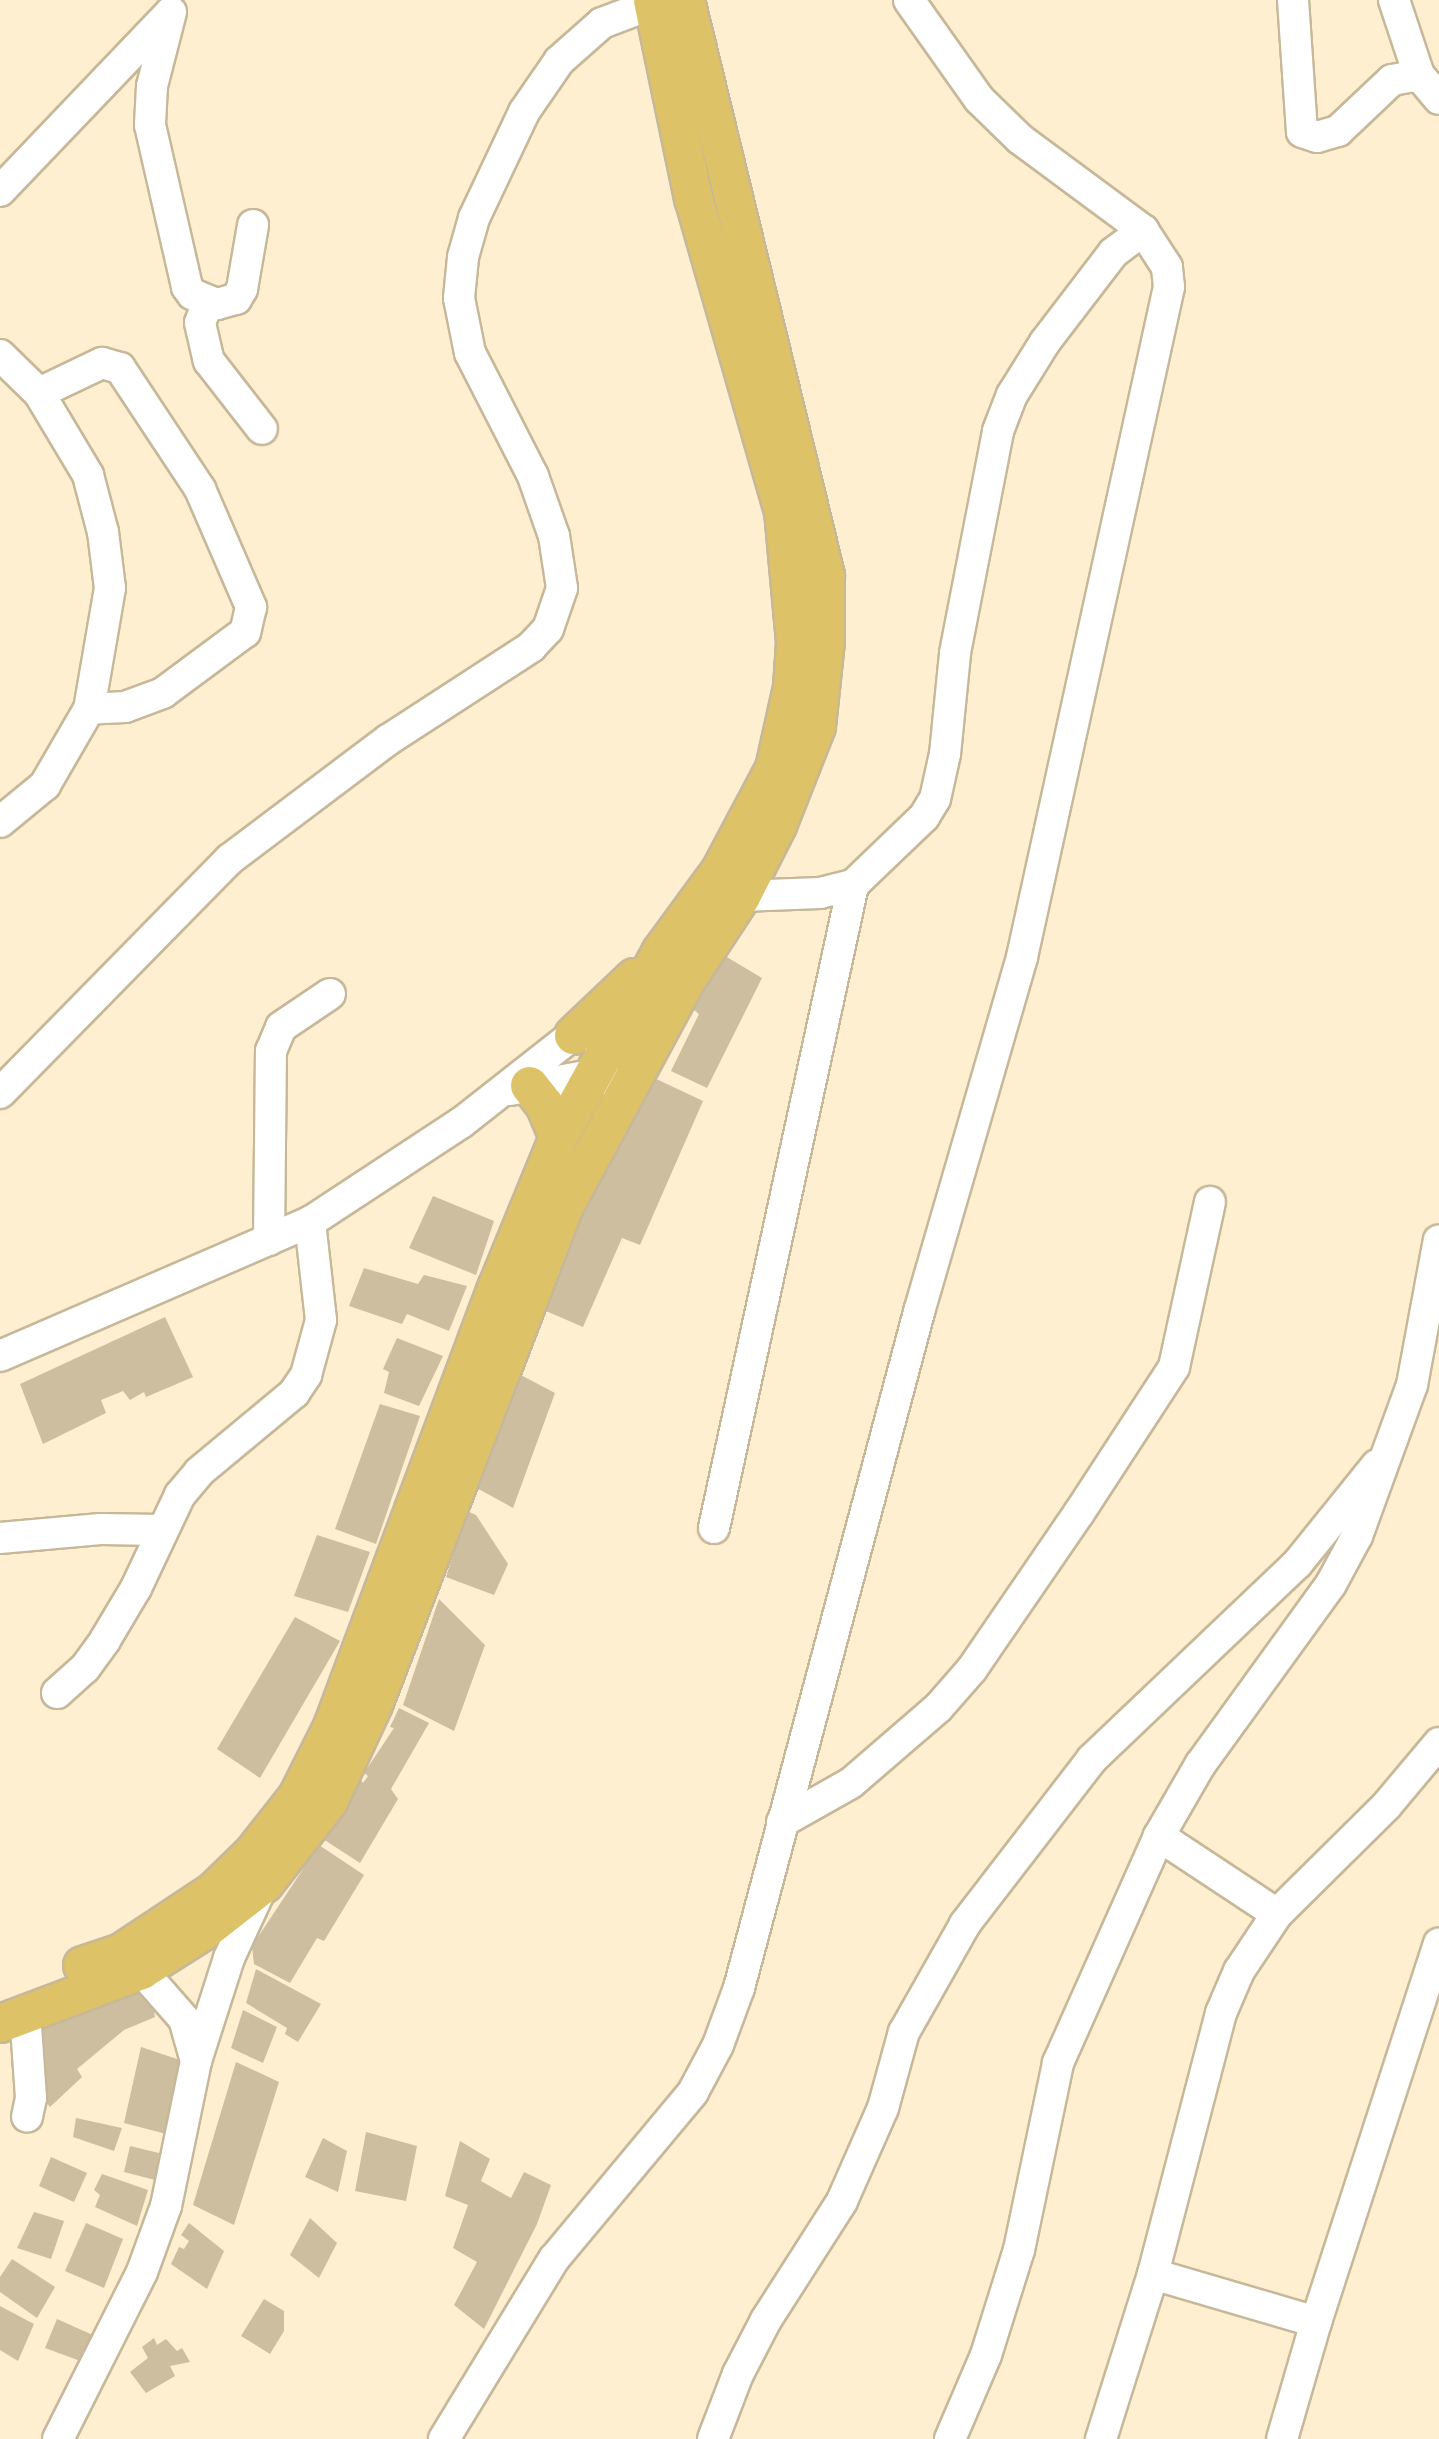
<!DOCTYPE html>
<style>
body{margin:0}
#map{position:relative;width:1439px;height:2439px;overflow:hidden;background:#fdefcf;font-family:"PT Sans Narrow",sans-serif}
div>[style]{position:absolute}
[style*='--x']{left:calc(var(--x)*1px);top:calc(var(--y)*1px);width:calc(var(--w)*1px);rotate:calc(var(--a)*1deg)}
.building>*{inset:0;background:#ccbe9f}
.roads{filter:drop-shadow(2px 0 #c6b899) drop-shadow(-2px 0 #c6b899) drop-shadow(0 2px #c6b899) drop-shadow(0 -2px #c6b899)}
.minor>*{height:30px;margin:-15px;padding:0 15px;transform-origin:15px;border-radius:15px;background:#fff}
.major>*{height:37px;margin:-18.5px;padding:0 18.5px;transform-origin:18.5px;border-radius:18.5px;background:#dec268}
span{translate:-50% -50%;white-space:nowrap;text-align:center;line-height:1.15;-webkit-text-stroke:5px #fff;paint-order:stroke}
</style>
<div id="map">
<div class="building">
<i style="clip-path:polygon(720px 953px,762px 978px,707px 1088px,671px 1071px,699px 1014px,689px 1006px)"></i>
<i style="clip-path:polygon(650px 1076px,703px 1101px,640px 1245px,622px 1238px,583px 1327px,539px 1308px)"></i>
<i style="clip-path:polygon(433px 1196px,494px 1221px,476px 1275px,409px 1248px)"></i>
<i style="clip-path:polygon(364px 1268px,418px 1284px,424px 1275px,467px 1286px,449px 1331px,407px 1314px,402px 1324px,349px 1306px)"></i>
<i style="clip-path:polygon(165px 1317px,193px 1377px,146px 1397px,144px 1392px,130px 1400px,123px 1391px,101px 1400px,106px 1413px,43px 1444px,20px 1384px)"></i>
<i style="clip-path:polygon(397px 1338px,443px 1356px,419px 1406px,384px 1393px,389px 1372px,383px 1369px)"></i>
<i style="clip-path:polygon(517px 1373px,555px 1393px,513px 1508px,475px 1487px)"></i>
<i style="clip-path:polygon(380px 1404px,420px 1416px,376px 1544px,335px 1529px)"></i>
<i style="clip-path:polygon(467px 1511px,476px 1515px,508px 1564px,494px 1595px,446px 1577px)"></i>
<i style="clip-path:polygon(317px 1535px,370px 1552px,348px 1612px,294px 1596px)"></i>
<i style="clip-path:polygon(439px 1599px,485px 1645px,454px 1731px,403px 1705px)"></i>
<i style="clip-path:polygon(295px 1617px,340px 1641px,260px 1778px,217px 1749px)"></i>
<i style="clip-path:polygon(399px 1708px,429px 1723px,391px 1789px,398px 1799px,360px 1863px,320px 1837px,361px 1780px,363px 1783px,368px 1776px,364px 1773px,394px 1728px,390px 1727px)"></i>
<i style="clip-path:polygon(319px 1845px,364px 1875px,324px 1941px,317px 1938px,290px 1983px,254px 1964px,252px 1946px)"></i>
<i style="clip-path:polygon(256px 1969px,321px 2004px,298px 2042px,285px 2034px,287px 2028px,246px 2003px)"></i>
<i style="clip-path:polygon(148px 1981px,155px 2017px,124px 2030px,77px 2069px,82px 2077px,50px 2107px,38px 2093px,30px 2025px)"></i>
<i style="clip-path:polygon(243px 2010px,277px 2027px,263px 2063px,231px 2048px)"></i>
<i style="clip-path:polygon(141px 2047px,183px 2061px,174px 2136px,124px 2123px)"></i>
<i style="clip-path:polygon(236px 2062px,279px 2082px,234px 2225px,193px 2205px)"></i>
<i style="clip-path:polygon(76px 2118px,122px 2128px,114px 2151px,73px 2137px)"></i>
<i style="clip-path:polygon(366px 2132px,417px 2146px,406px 2201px,355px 2191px)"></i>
<i style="clip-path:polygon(323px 2138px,347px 2151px,338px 2192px,305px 2177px)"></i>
<i style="clip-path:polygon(460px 2141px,490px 2159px,481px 2181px,511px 2198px,524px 2172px,551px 2185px,537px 2224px,484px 2329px,454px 2305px,477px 2262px,453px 2248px,468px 2205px,445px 2196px)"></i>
<i style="clip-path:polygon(130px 2146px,159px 2153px,155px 2180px,124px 2172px)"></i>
<i style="clip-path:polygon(51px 2157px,87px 2173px,74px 2202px,39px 2186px)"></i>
<i style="clip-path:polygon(102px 2174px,148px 2190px,137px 2226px,95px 2207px,100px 2195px,94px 2190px)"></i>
<i style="clip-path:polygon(34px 2212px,64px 2221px,51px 2259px,17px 2248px)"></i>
<i style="clip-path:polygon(310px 2218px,337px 2243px,319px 2278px,290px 2255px)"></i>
<i style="clip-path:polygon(86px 2223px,123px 2239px,104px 2288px,65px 2271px)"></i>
<i style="clip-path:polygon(189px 2223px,224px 2251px,207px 2289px,171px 2264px,179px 2247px,184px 2249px,189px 2241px,181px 2235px)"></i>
<i style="clip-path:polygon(12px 2259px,55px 2287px,37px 2318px,0 2292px,0 2277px)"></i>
<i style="clip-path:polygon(264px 2299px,284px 2311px,284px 2331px,270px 2354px,241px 2336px)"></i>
<i style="clip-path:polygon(0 2306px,34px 2324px,18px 2361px,0 2350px)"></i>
<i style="clip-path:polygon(57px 2319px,95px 2336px,83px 2362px,45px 2348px)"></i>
<i style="clip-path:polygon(154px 2338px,157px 2345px,166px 2339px,177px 2351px,182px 2348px,190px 2362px,170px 2366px,175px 2376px,146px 2393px,130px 2372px,148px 2358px,142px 2347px)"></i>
</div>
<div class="roads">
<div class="minor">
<i style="--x:1293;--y:0;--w:132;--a:86.1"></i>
<i style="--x:1302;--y:132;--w:16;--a:18"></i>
<i style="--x:1317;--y:137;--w:22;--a:-16"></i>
<i style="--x:1338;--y:131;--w:74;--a:-43.4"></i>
<i style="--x:1392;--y:80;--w:27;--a:-10"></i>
<i style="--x:1394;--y:0;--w:79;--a:71.6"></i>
<i style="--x:1419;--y:75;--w:31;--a:50"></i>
<i style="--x:171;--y:12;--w:76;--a:104.4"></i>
<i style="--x:152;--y:86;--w:39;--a:93"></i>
<i style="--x:150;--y:125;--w:166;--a:77.1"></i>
<i style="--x:187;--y:287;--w:9;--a:54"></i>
<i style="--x:192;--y:294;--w:27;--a:22"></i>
<i style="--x:217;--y:304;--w:20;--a:-15"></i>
<i style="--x:236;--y:299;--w:12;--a:-59"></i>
<i style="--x:242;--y:289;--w:65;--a:-80.2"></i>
<i style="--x:0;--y:191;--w:245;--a:-46.3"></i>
<i style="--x:208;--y:302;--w:22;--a:111"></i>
<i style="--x:200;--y:323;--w:39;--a:77"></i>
<i style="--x:209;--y:361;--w:86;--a:52.1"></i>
<i style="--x:0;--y:355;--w:54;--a:44.3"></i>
<i style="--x:39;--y:393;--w:96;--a:59.1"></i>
<i style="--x:88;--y:475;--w:59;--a:75.3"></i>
<i style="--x:103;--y:532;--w:56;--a:82.9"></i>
<i style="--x:110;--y:588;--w:123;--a:99.8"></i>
<i style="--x:89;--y:709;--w:88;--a:120.1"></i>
<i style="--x:45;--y:785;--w:58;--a:140.6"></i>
<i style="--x:39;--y:393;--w:70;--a:-25.5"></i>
<i style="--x:102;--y:363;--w:19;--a:16"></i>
<i style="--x:120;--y:368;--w:145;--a:56.5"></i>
<i style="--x:200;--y:489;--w:129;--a:66.6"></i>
<i style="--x:251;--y:607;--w:26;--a:103"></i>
<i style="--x:245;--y:632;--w:102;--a:143.4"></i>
<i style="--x:163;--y:693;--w:40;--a:159.8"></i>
<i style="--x:125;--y:707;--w:36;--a:177"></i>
<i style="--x:741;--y:896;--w:79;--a:-2.2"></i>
<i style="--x:820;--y:893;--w:34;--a:-14"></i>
<i style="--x:853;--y:885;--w:98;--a:-43.8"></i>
<i style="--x:924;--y:817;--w:21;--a:-59"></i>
<i style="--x:935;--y:799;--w:46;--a:-77.5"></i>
<i style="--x:945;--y:754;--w:101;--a:-84.3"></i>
<i style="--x:955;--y:653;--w:226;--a:-79"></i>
<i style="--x:998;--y:431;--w:39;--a:-69"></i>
<i style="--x:1012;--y:395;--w:62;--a:-58.1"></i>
<i style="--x:1045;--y:342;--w:112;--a:-52.6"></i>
<i style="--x:1113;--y:253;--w:38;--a:-37"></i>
<i style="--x:510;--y:1090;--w:82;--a:-10.5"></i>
<i style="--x:591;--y:1075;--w:18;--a:16"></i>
<i style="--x:0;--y:1093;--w:328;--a:-45.5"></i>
<i style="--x:230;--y:859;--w:198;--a:-37"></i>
<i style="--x:388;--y:740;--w:171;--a:-33"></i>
<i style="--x:531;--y:647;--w:25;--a:-47"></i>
<i style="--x:548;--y:629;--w:43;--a:-71.1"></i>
<i style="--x:562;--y:588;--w:53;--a:-98.7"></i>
<i style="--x:554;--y:536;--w:64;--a:-109.3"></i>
<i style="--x:533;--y:476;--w:138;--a:-117.1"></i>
<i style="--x:470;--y:353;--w:56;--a:-101.3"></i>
<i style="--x:459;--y:298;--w:41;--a:-84.4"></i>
<i style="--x:463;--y:257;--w:41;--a:-74.2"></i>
<i style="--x:474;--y:218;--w:117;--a:-64.7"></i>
<i style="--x:524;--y:112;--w:62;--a:-55.5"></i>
<i style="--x:559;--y:61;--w:57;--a:-41.5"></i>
<i style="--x:602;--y:23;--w:53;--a:-20.8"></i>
<i style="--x:269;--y:1240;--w:189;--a:-89.4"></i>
<i style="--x:271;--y:1051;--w:26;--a:-67"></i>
<i style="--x:281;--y:1027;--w:59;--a:-34"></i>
<i style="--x:0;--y:1356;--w:338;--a:-23.4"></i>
<i style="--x:310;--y:1222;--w:181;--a:-33.3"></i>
<i style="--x:461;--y:1123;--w:142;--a:-38.2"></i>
<i style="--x:573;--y:1035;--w:21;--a:0"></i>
<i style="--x:714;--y:1528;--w:658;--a:-77.8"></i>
<i style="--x:0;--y:1538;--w:101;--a:-5.1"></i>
<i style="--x:101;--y:1529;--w:60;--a:1"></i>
<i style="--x:57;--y:1693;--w:38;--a:-42"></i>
<i style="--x:85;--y:1668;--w:34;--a:-54"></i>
<i style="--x:105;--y:1640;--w:61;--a:-59.2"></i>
<i style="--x:136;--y:1588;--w:103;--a:-64.7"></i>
<i style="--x:180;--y:1495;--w:30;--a:-50"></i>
<i style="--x:199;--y:1472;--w:124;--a:-39.7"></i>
<i style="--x:294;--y:1393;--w:22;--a:-56"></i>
<i style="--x:306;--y:1375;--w:57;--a:-74.7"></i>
<i style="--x:321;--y:1320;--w:99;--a:-96.4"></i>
<i style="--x:782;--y:1822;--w:79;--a:-29.5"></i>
<i style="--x:851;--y:1783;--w:115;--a:-40.8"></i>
<i style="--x:938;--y:1708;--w:52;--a:-48.9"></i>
<i style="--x:972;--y:1669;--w:189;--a:-55.6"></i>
<i style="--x:1079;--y:1513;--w:174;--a:-56.9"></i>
<i style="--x:1174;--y:1367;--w:169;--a:-77.7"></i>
<i style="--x:1159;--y:1836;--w:141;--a:33.5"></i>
<i style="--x:141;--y:1970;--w:65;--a:48.7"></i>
<i style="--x:184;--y:2019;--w:44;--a:74.1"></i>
<i style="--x:25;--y:2012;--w:86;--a:86"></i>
<i style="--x:31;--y:2098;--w:19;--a:102"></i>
<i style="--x:1153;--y:2274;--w:170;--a:16.4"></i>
<i style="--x:1316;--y:2322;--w:122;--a:106.2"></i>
<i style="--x:1316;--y:2322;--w:398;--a:-72"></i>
<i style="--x:58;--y:2439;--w:187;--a:-63.3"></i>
<i style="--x:142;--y:2272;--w:70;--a:-70"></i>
<i style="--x:166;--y:2206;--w:148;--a:-78.3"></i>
<i style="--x:196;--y:2061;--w:108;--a:-72.2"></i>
<i style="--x:229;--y:1958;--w:81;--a:-65.3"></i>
<i style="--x:444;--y:2439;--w:211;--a:-58.6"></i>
<i style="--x:554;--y:2259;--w:217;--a:-50.2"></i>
<i style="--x:693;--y:2092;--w:53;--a:-62"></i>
<i style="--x:718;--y:2045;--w:61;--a:-69.8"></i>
<i style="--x:739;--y:1988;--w:700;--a:-75.09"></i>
<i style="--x:919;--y:1312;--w:370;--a:-73.8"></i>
<i style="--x:1022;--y:957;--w:686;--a:-77.63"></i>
<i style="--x:1169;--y:287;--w:20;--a:-96"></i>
<i style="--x:1167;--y:267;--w:44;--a:-123"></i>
<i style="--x:1143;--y:230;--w:153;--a:-143.5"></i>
<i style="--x:1020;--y:139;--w:57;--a:-135.7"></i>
<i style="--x:979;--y:99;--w:121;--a:-125.3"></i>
<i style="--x:713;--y:2439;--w:70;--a:-69"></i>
<i style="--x:738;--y:2374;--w:61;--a:-62.6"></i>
<i style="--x:766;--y:2320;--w:141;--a:-57.4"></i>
<i style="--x:842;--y:2201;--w:102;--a:-66.2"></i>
<i style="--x:883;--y:2108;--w:79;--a:-74.6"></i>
<i style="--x:904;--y:2032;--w:124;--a:-60.5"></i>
<i style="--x:965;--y:1924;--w:208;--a:-52.4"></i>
<i style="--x:1092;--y:1759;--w:283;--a:-43.6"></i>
<i style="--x:1297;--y:1564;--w:127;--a:-51.1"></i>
<i style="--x:950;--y:2439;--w:91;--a:-66.8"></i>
<i style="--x:986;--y:2355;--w:110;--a:-72.6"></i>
<i style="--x:1019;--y:2250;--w:191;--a:-78.2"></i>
<i style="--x:1058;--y:2063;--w:248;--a:-66"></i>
<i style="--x:1159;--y:1836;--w:82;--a:-60"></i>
<i style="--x:1200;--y:1765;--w:223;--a:-54.1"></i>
<i style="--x:1331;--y:1584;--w:55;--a:-61.6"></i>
<i style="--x:1357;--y:1536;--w:161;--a:-70"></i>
<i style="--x:1412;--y:1385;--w:147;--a:-79.5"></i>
<i style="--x:1101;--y:2439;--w:173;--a:-72.5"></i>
<i style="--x:1153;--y:2274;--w:270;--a:-75.4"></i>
<i style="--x:1221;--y:2013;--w:46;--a:-66.8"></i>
<i style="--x:1239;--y:1971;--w:69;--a:-56.3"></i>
<i style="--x:1277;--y:1914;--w:155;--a:-44.7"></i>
<i style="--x:1387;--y:1805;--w:81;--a:-50"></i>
</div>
<div class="major">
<i style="--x:573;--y:1035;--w:84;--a:-43.6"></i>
<i style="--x:529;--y:1085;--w:24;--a:52"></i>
<i style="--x:544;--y:1104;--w:36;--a:67"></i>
<i style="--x:82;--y:1965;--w:41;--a:-18.4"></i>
<i style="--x:121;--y:1952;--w:110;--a:-33.5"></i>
<i style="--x:213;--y:1891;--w:56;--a:-44.3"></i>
<i style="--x:253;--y:1852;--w:71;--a:-51.8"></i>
<i style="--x:297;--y:1796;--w:78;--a:-63.4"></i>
<i style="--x:332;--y:1726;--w:468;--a:-69.5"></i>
<i style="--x:496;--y:1288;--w:163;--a:-67.7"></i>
<i style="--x:558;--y:1137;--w:211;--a:-61.1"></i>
<i style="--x:660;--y:952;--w:102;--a:-53.8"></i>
<i style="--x:720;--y:870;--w:115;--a:-62.1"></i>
<i style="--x:774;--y:768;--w:83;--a:-77.5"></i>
<i style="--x:792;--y:687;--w:45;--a:-86.2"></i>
<i style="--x:795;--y:642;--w:132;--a:-95.2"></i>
<i style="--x:783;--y:511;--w:326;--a:-106"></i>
<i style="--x:693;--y:198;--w:202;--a:-101.7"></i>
<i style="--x:0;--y:2023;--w:151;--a:-20.6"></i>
<i style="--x:141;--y:1970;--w:75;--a:-32.4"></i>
<i style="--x:204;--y:1930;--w:76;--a:-38.1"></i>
<i style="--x:264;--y:1883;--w:104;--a:-52"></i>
<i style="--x:328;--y:1801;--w:107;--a:-65.1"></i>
<i style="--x:373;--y:1704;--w:533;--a:-69.02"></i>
<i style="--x:564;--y:1206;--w:259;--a:-61.7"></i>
<i style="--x:687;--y:978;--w:98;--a:-56.6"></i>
<i style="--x:741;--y:896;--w:80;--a:-63.1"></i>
<i style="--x:777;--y:825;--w:106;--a:-68.5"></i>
<i style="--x:816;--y:726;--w:86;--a:-84"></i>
<i style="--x:825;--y:640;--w:65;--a:-90"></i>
<i style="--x:825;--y:575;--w:592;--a:-103.68"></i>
</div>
</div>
</div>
